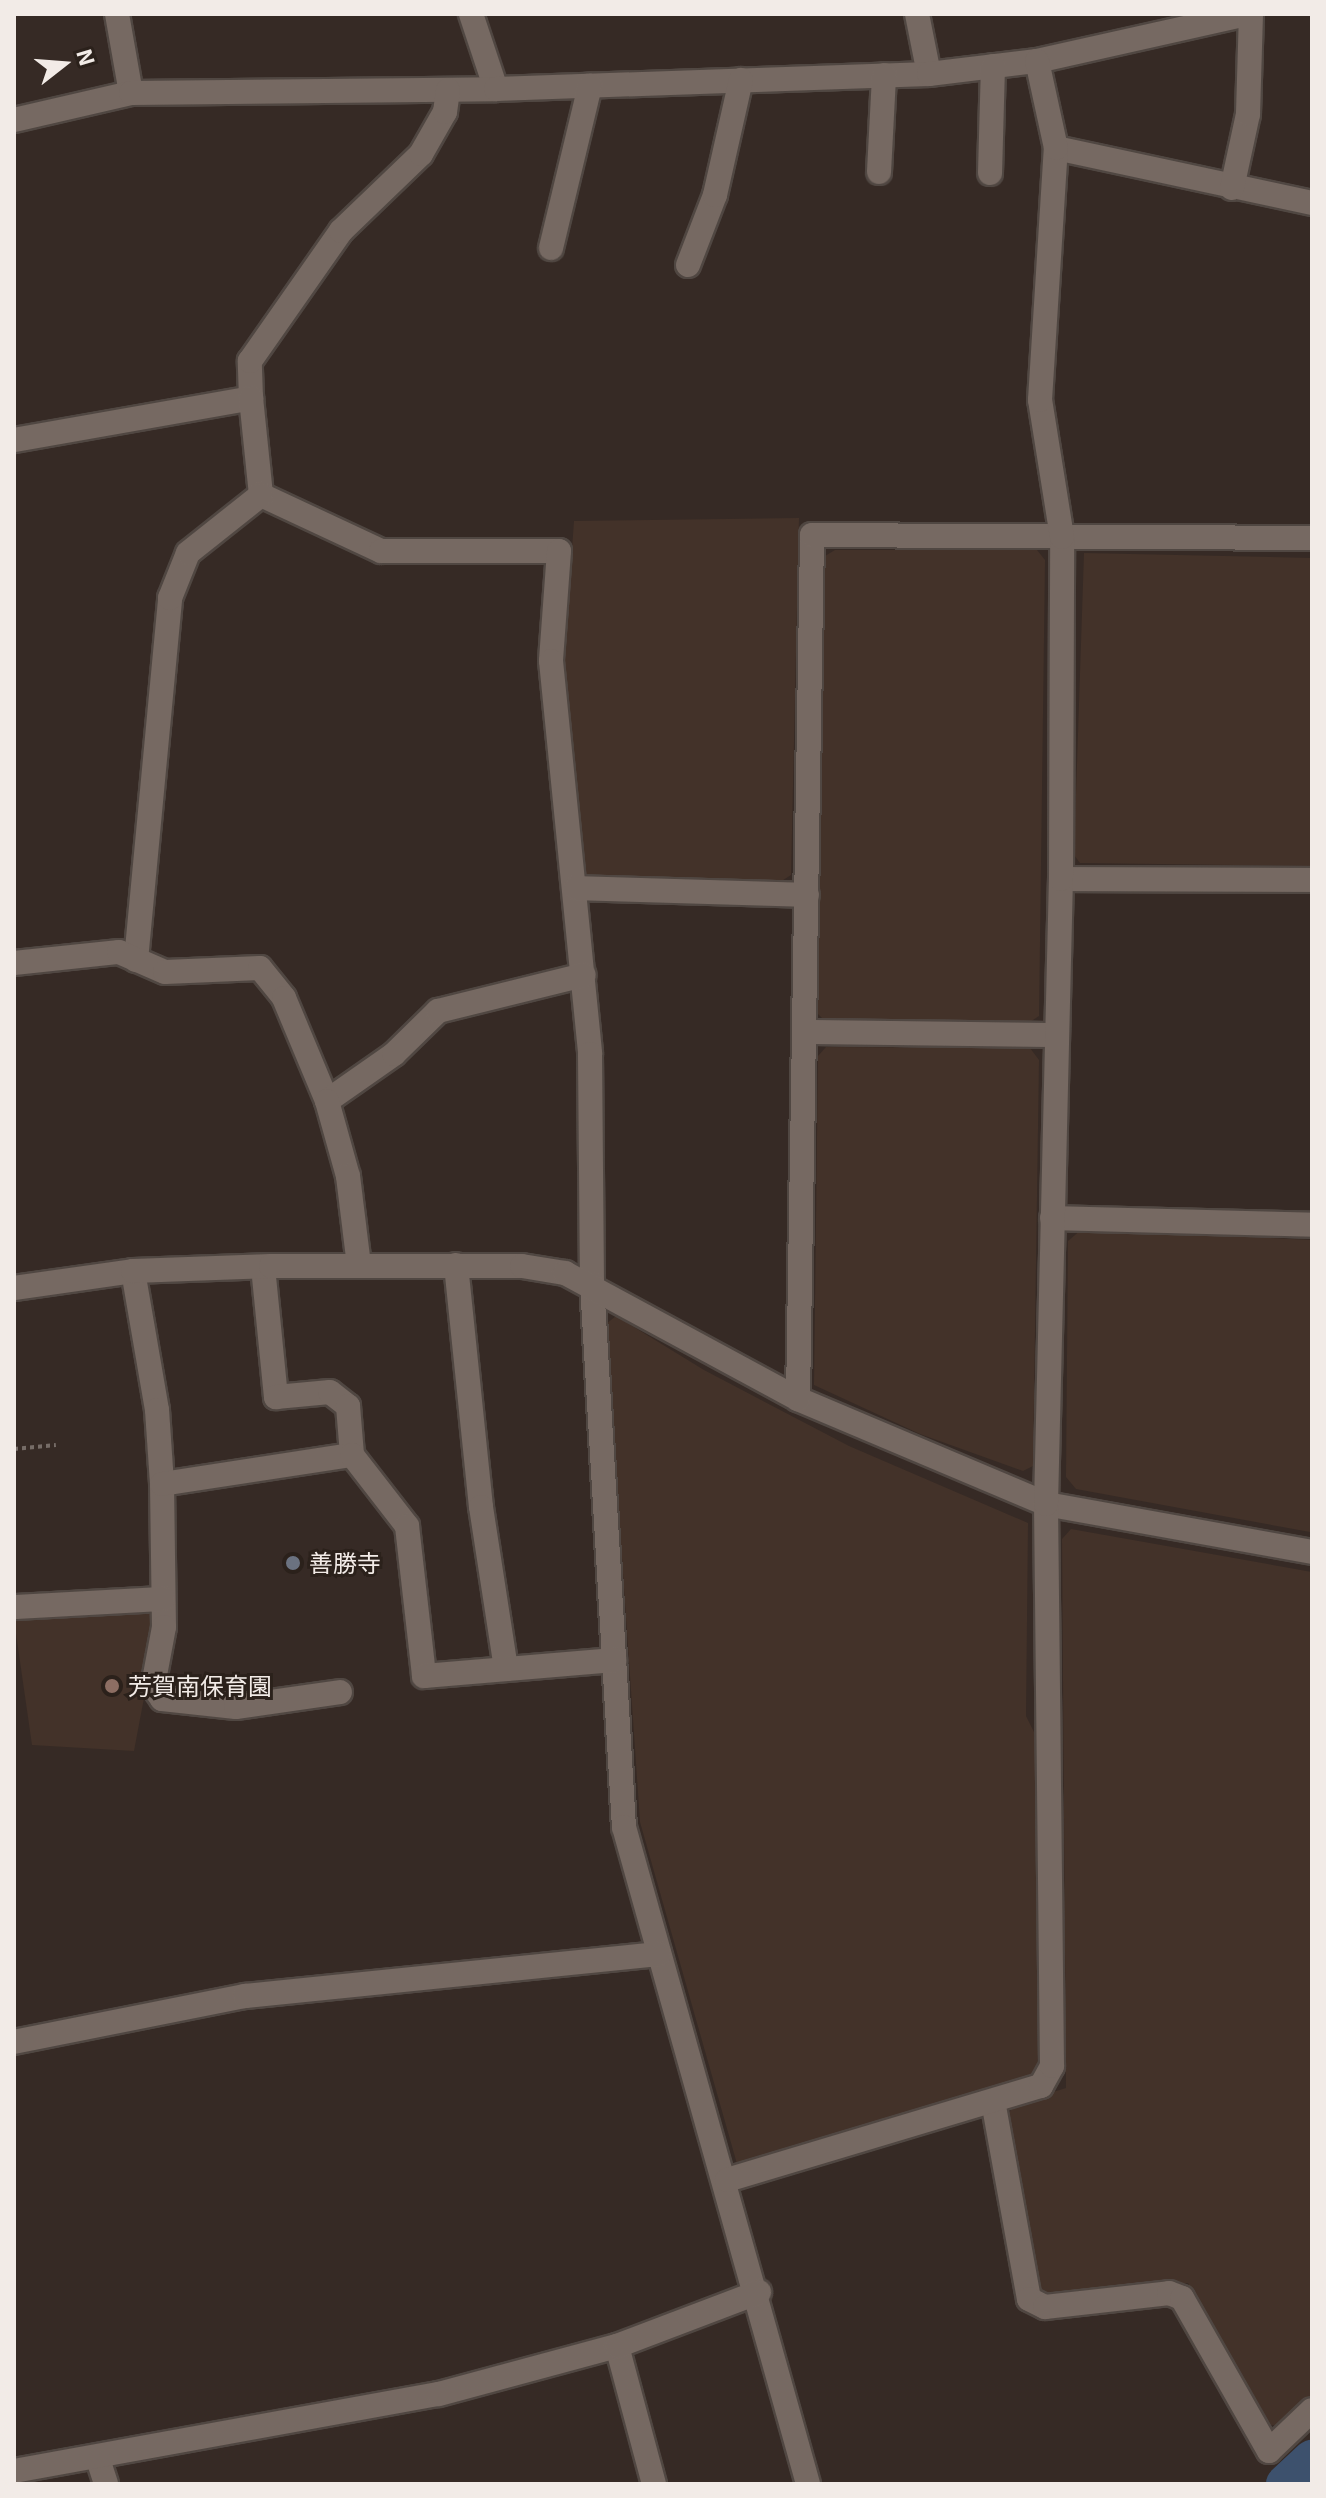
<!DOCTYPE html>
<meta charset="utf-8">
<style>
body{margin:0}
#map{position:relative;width:1326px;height:2498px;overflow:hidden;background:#362a25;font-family:"Exo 2","Noto Sans JP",sans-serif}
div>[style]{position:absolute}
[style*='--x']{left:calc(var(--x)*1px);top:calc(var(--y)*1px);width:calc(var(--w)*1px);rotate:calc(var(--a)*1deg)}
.built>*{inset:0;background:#433229}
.river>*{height:38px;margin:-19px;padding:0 19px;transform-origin:19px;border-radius:19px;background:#3d516d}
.path>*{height:4px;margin-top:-2px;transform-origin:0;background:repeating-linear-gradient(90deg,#766c67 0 4px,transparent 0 8px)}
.roads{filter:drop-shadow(2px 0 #504742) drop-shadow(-2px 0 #504742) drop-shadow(0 2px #504742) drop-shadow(0 -2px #504742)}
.minor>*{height:24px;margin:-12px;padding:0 12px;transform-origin:12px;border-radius:12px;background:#766962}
.dots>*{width:22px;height:22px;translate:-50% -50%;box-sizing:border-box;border:4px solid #2b211b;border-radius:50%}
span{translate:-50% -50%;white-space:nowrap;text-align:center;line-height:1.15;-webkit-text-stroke:6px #2b211b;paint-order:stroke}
.poi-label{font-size:24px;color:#f2ebe7}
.left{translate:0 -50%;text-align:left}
.frame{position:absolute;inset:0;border:16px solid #f2ebe7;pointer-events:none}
.north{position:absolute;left:24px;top:24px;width:80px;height:80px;-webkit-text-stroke:6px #2b211b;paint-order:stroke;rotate:73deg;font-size:22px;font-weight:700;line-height:32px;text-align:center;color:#f2ebe7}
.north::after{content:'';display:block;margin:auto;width:28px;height:36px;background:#f2ebe7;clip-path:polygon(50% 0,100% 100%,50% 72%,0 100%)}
</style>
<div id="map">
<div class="built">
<i style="clip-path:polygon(799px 518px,791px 875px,777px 884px,594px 882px,582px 869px,564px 661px,574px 521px)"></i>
<i style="clip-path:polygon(835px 550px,1037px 550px,1045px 560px,1039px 1016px,1027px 1024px,825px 1021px,815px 1011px,825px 556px)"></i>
<i style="clip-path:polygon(1084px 553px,1312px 558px,1312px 866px,1080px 863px,1074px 855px)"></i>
<i style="clip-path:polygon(826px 1047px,1030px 1048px,1039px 1060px,1033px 1466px,1023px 1471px,920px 1434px,814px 1385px,818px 1056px)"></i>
<i style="clip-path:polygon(1082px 1229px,1312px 1240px,1310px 1532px,1076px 1489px,1066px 1477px,1068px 1241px)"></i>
<i style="clip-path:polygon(616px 1316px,704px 1370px,849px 1446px,1028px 1523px,1026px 1716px,1036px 1736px,1038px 2067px,1030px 2077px,737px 2164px,640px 1822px,606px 1324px)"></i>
<i style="clip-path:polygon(1071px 1529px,1312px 1572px,1312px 2398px,1283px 2426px,1271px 2425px,1188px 2283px,1050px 2296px,1039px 2289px,1007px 2117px,1014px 2104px,1066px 2088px,1062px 1539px)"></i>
<i style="clip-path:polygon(94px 1610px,160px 1613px,134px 1751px,32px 1745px,14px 1620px)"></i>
</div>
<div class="river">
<i style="--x:1285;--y:2484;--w:37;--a:-43"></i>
</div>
<div class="path">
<i style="--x:14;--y:1449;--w:42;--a:-5.4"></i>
</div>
<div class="roads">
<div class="minor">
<i style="--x:117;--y:14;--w:80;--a:80"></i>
<i style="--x:471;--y:14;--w:79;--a:71.6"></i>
<i style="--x:917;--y:14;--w:61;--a:78.7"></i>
<i style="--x:14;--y:120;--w:120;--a:-13"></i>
<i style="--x:131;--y:93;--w:365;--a:-0.6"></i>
<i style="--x:496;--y:89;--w:433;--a:-2"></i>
<i style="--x:929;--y:74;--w:109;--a:-6.9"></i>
<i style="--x:1037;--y:61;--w:216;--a:-12.6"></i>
<i style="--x:1056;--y:148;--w:262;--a:12.1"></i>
<i style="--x:879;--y:172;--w:97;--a:-87"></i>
<i style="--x:990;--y:173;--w:107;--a:-88.4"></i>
<i style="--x:1232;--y:188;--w:76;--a:-77.8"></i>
<i style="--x:1248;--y:114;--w:100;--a:-88.3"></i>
<i style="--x:551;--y:248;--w:167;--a:-76.5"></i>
<i style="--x:688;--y:265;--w:75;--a:-68.9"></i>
<i style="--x:715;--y:195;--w:118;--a:-77.3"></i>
<i style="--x:251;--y:398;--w:37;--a:-92"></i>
<i style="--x:250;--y:361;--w:159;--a:-55"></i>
<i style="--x:341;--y:231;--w:111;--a:-43.9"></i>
<i style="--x:421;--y:154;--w:48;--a:-60.3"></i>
<i style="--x:445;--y:112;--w:22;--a:-82"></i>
<i style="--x:14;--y:440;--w:241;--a:-10"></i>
<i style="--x:251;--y:398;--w:98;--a:84.1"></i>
<i style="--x:261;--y:495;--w:132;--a:25"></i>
<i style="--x:381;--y:551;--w:178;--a:0"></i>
<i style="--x:559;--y:551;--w:110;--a:94.2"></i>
<i style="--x:551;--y:661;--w:395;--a:84.3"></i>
<i style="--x:590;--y:1054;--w:230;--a:89.5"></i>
<i style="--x:592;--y:1284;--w:544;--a:86.63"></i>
<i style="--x:624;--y:1827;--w:682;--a:74.35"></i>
<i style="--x:1061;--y:879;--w:251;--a:0.2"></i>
<i style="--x:576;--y:888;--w:231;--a:1.7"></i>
<i style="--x:136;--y:960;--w:364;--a:-84.6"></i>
<i style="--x:170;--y:598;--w:48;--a:-68.2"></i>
<i style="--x:188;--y:553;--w:93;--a:-38.5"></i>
<i style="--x:14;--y:963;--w:106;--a:-6"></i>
<i style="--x:119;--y:952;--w:50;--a:23.5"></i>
<i style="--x:165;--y:972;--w:95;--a:-2.4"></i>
<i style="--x:260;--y:968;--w:38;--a:51"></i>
<i style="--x:284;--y:998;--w:112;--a:67.3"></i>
<i style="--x:327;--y:1101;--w:82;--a:-35"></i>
<i style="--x:394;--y:1054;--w:62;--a:-44.3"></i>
<i style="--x:438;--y:1011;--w:150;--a:-13.9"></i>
<i style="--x:805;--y:1032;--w:252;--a:0.7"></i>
<i style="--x:327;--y:1101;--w:78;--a:74.4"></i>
<i style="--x:348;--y:1176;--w:90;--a:83"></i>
<i style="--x:1052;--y:1218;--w:260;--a:1.5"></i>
<i style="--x:456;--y:1265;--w:243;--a:84.1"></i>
<i style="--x:481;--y:1507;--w:164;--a:81.2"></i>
<i style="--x:263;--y:1267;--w:131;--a:84.3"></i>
<i style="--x:276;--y:1397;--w:54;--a:-5.3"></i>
<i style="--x:330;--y:1392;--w:23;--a:38"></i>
<i style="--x:348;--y:1406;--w:49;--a:85.3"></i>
<i style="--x:133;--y:1271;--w:141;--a:80.2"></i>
<i style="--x:157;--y:1410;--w:74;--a:86.1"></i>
<i style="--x:162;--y:1484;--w:143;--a:89.2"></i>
<i style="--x:164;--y:1627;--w:60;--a:100.6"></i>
<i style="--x:153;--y:1686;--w:16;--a:55"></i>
<i style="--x:162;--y:1699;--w:74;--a:6.2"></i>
<i style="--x:236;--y:1707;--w:105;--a:-8.2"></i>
<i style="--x:14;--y:1288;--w:120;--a:-8.1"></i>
<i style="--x:133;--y:1271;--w:138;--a:-2.1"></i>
<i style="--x:271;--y:1266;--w:251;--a:0"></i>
<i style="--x:522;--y:1266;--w:44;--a:9.2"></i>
<i style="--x:565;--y:1273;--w:265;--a:28.4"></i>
<i style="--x:798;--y:1399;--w:269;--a:22.9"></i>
<i style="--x:1046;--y:1504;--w:270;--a:10.2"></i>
<i style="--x:798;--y:1399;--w:864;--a:-89.07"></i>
<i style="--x:812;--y:535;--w:500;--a:0.34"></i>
<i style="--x:162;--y:1484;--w:192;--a:-8.7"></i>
<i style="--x:352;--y:1455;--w:90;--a:52.2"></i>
<i style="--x:407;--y:1526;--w:151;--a:83.5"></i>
<i style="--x:424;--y:1676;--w:191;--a:-4.8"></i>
<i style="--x:14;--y:1607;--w:149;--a:-3.1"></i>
<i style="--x:14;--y:2042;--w:236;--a:-11.3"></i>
<i style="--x:245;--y:1996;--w:416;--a:-5.8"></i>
<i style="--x:993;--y:2101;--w:201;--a:79.7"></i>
<i style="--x:1029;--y:2299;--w:18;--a:27"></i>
<i style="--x:1045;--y:2307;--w:125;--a:-6.4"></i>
<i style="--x:1169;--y:2293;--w:14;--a:21"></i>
<i style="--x:1182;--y:2298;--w:176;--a:60.4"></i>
<i style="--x:1269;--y:2451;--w:59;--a:-43.6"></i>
<i style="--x:727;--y:2180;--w:328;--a:-16.7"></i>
<i style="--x:1041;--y:2086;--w:23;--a:-61"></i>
<i style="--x:1052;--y:2066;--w:562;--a:-90.61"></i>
<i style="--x:1046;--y:1504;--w:625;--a:-88.63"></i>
<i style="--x:1061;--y:879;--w:342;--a:-89.8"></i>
<i style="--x:1062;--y:537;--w:139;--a:-99.1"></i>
<i style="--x:1040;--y:400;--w:253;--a:-86.4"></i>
<i style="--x:1056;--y:148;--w:89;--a:-102.3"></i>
<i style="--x:617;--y:2346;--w:143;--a:75"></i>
<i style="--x:98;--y:2459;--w:26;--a:72"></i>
<i style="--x:14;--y:2471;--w:432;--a:-10.3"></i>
<i style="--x:439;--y:2394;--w:184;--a:-15.1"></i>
<i style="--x:617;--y:2346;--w:152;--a:-20.8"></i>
</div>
</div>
<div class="dots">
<i style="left:293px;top:1563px;background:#6b7280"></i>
<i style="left:112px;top:1686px;background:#8d6e63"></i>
</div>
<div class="poi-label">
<span class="left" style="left:309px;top:1563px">善勝寺</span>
<span class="left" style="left:128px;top:1686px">芳賀南保育園</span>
</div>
<div class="frame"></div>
<div class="north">N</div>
</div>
